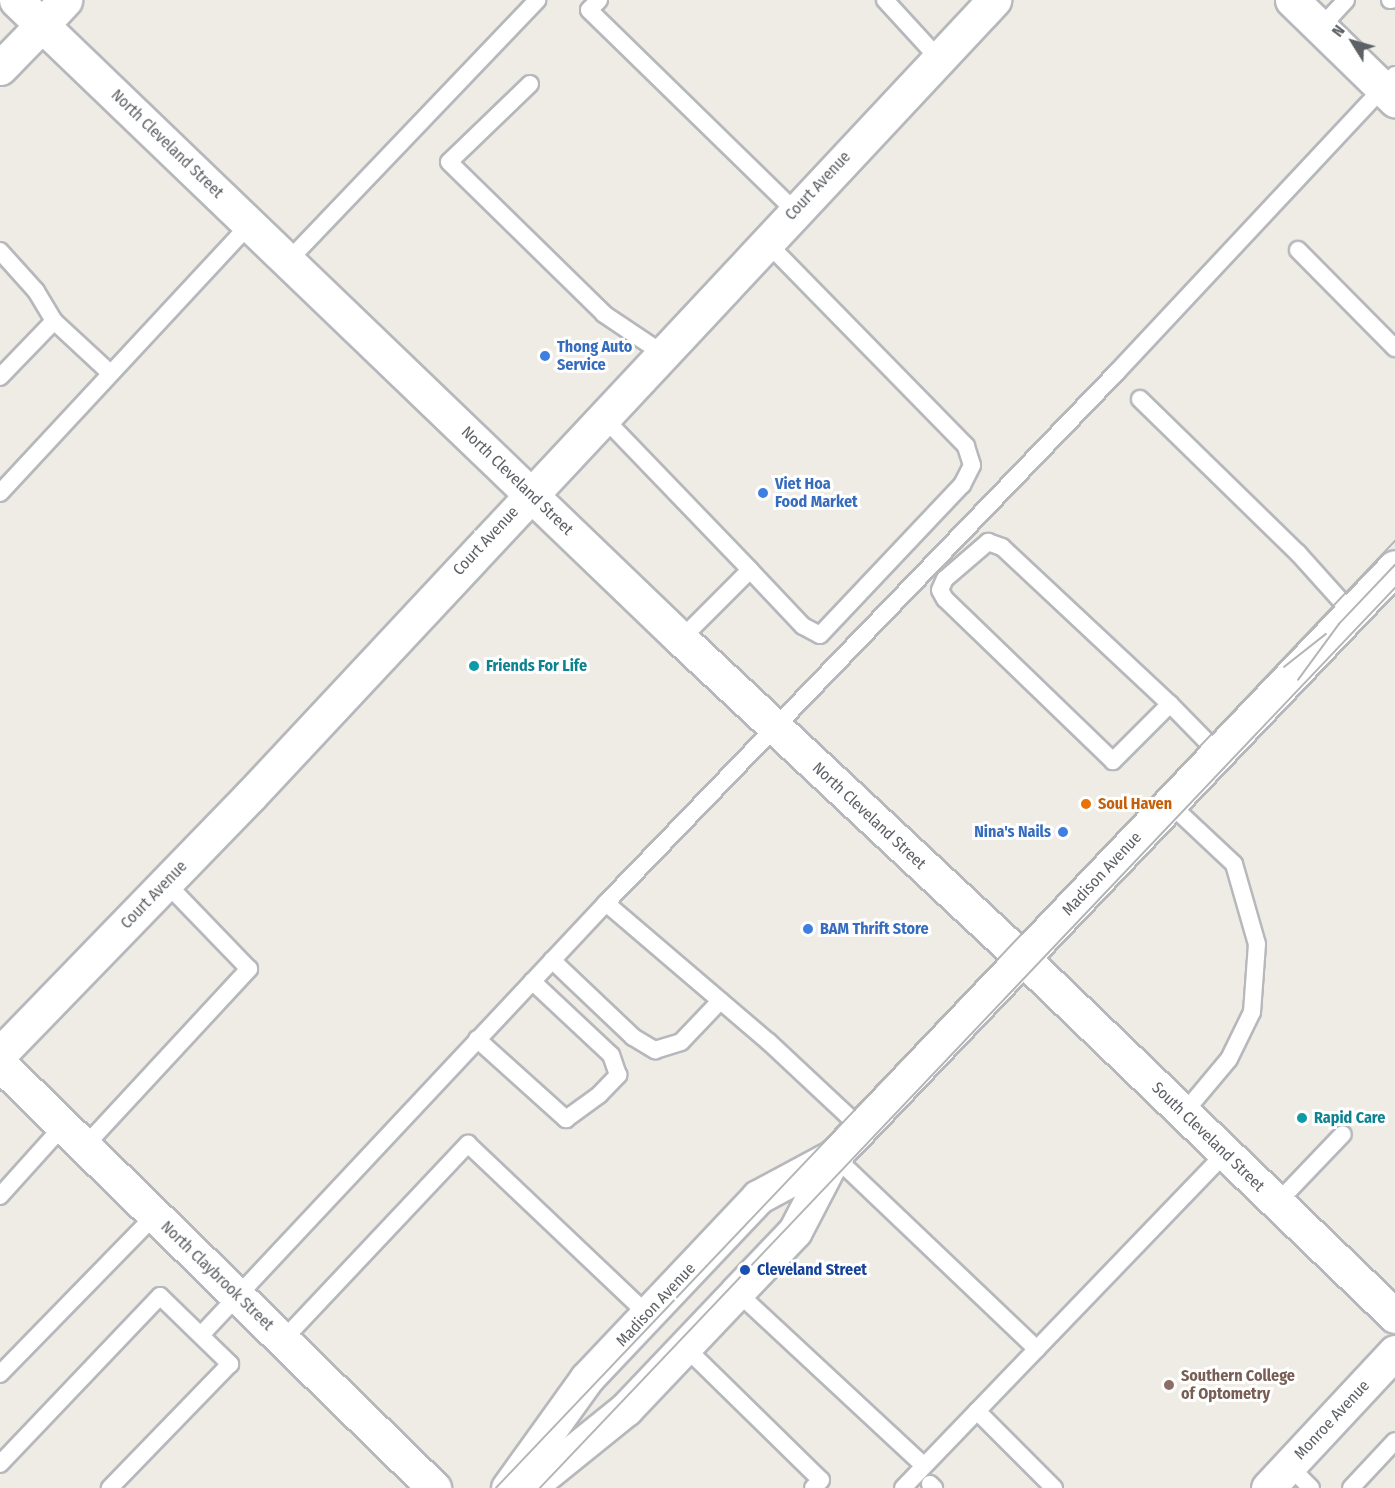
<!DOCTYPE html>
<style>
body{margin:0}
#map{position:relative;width:1395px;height:1488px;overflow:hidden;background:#efece5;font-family:"Fira Sans Condensed",sans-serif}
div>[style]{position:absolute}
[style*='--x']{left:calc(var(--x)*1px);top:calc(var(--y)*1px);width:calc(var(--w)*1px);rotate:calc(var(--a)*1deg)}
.roads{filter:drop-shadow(2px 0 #b6b8bc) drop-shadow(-2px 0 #b6b8bc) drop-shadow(0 2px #b6b8bc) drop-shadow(0 -2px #b6b8bc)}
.lane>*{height:16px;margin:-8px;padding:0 8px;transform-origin:8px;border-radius:8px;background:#fff}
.street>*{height:33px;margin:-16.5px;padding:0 16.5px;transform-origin:16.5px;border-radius:16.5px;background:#fff}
.secondary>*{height:33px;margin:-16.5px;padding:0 16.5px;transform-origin:16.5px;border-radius:16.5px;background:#fff}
.tram>*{height:1.5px;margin:-0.75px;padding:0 0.75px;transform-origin:0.75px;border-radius:0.75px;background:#b4b5b5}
.dots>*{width:16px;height:16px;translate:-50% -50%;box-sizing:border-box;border:3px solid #fff;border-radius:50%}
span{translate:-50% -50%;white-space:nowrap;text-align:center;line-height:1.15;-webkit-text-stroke:6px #fff;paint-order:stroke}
.street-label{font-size:16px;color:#5d6165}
.shop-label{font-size:16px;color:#366cbe;font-weight:700}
.left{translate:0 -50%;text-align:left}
.right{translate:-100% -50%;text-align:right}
.culture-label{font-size:16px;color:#0d838f;font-weight:700}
.food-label{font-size:16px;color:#c56008;font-weight:700}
.transit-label{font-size:16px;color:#164399;font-weight:700}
.education-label{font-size:16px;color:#785e54;font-weight:700}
.north{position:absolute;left:1323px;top:12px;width:60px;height:60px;-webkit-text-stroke:4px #fff;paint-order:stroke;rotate:307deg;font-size:16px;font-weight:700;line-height:24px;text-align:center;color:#5d6165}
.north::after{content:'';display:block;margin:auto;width:21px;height:27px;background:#5d6165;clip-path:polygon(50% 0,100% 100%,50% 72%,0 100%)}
</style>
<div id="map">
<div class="roads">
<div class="lane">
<i style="--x:599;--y:0;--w:14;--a:135"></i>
<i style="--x:589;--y:10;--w:288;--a:44.3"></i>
<i style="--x:885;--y:0;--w:80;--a:47.5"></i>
<i style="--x:1390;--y:0;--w:1;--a:0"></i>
<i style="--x:1320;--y:28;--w:38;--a:-47"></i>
<i style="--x:530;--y:84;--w:112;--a:136.1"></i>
<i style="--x:449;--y:162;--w:217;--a:44.4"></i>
<i style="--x:604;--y:314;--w:70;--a:33.9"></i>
<i style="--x:1298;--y:250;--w:138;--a:45.3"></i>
<i style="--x:0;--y:251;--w:54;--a:48"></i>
<i style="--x:36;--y:291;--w:35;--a:59"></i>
<i style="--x:288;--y:261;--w:361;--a:-46.3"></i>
<i style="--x:0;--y:377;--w:78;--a:-46"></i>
<i style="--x:54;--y:321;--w:76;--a:42.9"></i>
<i style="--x:1140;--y:399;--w:221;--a:44.3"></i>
<i style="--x:1298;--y:553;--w:79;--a:48.1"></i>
<i style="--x:603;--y:417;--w:212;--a:46.1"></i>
<i style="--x:750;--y:570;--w:98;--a:135"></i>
<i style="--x:0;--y:493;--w:367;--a:-47.1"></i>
<i style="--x:750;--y:570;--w:77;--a:46.6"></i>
<i style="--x:803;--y:626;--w:19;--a:28"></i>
<i style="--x:820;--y:635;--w:207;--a:-46.6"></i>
<i style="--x:962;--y:485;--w:22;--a:-63"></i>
<i style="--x:972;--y:465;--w:20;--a:-108"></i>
<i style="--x:966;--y:446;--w:286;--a:-134.4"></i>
<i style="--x:1170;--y:704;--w:81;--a:135"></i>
<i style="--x:1113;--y:761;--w:233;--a:-136"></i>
<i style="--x:945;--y:599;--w:10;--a:-119"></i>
<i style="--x:940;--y:590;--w:12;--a:-66"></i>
<i style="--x:945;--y:579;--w:57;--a:-40.7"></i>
<i style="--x:988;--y:542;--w:15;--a:20"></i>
<i style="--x:1002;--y:547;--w:230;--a:43.1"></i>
<i style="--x:1170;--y:704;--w:67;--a:45.6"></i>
<i style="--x:1169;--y:803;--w:89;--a:43.2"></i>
<i style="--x:1234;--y:864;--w:83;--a:74"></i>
<i style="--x:1257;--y:944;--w:68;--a:94.2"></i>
<i style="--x:1252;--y:1012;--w:52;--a:116.1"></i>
<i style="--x:1229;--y:1059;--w:72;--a:129.9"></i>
<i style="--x:606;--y:903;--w:214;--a:40.5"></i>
<i style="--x:769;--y:1042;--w:126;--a:43.1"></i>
<i style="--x:552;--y:960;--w:112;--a:43.5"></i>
<i style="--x:633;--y:1037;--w:26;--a:31"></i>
<i style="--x:655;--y:1050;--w:27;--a:-17"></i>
<i style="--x:681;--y:1042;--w:57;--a:-46.4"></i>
<i style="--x:477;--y:1039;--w:120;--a:42"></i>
<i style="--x:566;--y:1119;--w:41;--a:-36"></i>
<i style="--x:599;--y:1095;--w:28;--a:-46"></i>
<i style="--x:618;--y:1075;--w:21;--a:-109"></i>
<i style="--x:611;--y:1055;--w:108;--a:-136.9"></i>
<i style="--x:84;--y:1147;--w:243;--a:-47.2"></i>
<i style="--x:249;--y:969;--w:120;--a:-134"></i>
<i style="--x:834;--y:1156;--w:280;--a:43.6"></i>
<i style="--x:0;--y:1196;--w:94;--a:-48"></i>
<i style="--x:1277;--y:1203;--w:95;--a:-46.3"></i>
<i style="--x:737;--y:1292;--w:255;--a:42.9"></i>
<i style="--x:201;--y:1335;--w:592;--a:-46.85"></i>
<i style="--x:606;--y:903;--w:736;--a:-46.1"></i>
<i style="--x:1116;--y:373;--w:408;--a:-46.9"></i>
<i style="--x:283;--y:1340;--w:270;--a:-46.7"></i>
<i style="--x:468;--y:1144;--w:247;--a:43.5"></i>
<i style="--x:685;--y:1347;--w:190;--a:44.4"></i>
<i style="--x:821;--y:1480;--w:11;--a:135"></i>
<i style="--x:0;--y:1374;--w:221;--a:-45.7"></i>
<i style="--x:977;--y:1411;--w:109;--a:45"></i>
<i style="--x:0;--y:1464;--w:232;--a:-46.4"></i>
<i style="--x:160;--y:1296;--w:98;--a:44.2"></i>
<i style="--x:230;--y:1364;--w:173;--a:134.1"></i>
<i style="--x:1289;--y:1466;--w:31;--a:45"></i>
<i style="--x:930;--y:1484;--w:6;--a:45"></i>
<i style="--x:903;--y:1488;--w:465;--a:-46.1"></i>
<i style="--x:1351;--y:1488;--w:64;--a:-46.9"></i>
</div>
<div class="street">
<i style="--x:1292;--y:0;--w:144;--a:44.2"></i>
<i style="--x:42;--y:25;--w:34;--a:-47"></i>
<i style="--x:0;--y:1054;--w:359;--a:-45.9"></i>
<i style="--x:250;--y:796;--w:1090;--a:-46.93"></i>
<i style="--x:0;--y:1064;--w:607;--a:44.33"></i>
<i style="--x:1268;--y:1488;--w:186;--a:-47"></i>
</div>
<div class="secondary">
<i style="--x:16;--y:0;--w:922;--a:43.86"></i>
<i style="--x:681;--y:639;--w:482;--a:43.1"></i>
<i style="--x:1033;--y:968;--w:502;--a:43.87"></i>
<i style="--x:0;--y:68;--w:60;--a:-45.7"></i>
<i style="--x:508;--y:1488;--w:135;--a:-54.3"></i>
<i style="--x:587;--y:1378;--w:249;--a:-46.6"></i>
<i style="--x:758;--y:1197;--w:86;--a:-28.3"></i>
<i style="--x:528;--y:1488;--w:126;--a:-38.9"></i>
<i style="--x:626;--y:1409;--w:161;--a:-46.5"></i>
<i style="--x:737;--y:1292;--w:84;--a:-46.4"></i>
<i style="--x:795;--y:1231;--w:85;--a:-62.5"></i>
<i style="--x:834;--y:1156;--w:813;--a:-46.39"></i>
</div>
</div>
<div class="tram">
<i style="--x:1284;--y:667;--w:53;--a:-38.2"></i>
<i style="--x:1298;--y:680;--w:69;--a:-53.8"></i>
<i style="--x:1339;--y:624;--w:81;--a:-46.5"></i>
<i style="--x:496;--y:1488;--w:1306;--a:-46.49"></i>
<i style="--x:540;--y:1488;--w:1241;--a:-46.47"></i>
</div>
<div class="dots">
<i style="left:545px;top:356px;background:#3f7fe0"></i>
<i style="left:763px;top:493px;background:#3f7fe0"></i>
<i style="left:474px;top:666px;background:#0f9aa8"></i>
<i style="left:1086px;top:804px;background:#e8710a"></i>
<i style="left:1063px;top:832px;background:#3f7fe0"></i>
<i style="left:808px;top:929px;background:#3f7fe0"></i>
<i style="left:1302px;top:1118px;background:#0f9aa8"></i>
<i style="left:745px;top:1270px;background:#1a4fb4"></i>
<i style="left:1169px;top:1385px;background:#8d6e63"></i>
</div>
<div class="street-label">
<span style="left:167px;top:144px;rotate:44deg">North Cleveland Street</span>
<span style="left:818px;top:186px;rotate:-47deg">Court Avenue</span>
<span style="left:517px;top:481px;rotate:44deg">North Cleveland Street</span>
<span style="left:486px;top:541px;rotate:-47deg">Court Avenue</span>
<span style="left:869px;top:816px;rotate:43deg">North Cleveland Street</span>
<span style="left:1102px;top:874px;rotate:-47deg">Madison Avenue</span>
<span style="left:154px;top:895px;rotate:-46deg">Court Avenue</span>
<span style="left:1208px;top:1137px;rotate:44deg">South Cleveland Street</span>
<span style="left:217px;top:1276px;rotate:44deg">North Claybrook Street</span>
<span style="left:656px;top:1305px;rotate:-47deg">Madison Avenue</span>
<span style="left:1332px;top:1420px;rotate:-47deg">Monroe Avenue</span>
</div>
<div class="shop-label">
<span class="left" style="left:557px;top:356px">Thong Auto<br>Service</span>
<span class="left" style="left:775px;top:493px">Viet Hoa<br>Food Market</span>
<span class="right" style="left:1051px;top:832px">Nina's Nails</span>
<span class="left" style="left:820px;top:929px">BAM Thrift Store</span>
</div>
<div class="culture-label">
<span class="left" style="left:486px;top:666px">Friends For Life</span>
<span class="left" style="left:1314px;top:1118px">Rapid Care</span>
</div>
<div class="food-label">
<span class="left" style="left:1098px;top:804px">Soul Haven</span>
</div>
<div class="transit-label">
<span class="left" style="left:757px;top:1270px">Cleveland Street</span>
</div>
<div class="education-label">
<span class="left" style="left:1181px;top:1385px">Southern College<br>of Optometry</span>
</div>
<div class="north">N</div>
</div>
